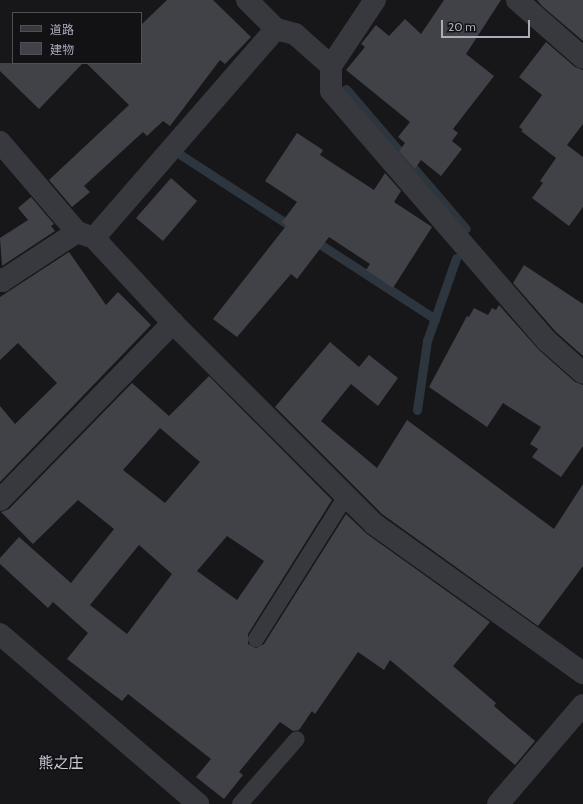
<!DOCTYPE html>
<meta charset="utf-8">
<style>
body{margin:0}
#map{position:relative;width:583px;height:804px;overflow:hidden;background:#171719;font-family:Cabin,"Noto Sans JP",sans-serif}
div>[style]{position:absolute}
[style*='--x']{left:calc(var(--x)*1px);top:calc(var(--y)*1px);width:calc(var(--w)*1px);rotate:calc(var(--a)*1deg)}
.stream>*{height:9px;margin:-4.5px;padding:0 4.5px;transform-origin:4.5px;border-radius:4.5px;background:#2d353e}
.building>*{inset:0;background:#414247}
.service>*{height:16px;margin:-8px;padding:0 8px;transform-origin:8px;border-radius:8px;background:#38393f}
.minor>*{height:22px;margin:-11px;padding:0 11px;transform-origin:11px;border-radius:11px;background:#38393f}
span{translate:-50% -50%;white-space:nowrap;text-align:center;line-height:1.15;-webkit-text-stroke:3.5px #121215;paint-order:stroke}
.quarter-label{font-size:15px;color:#caccd6}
.legend{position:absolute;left:12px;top:12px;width:130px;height:52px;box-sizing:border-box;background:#121215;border:1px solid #4e5057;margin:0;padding:5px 7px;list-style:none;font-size:12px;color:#a9adba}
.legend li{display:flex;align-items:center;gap:8px;height:20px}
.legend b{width:20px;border:1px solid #4e5057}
.scale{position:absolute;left:441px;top:20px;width:89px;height:18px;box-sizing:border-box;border:2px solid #a9adba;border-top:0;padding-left:5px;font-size:12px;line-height:14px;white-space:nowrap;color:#a9adba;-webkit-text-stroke:3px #121215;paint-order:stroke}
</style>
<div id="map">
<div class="stream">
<i style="--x:346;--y:89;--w:184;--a:49.4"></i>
<i style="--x:181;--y:155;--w:132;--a:33"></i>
<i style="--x:312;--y:239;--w:147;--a:33"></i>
<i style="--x:417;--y:410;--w:70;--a:-81.8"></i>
<i style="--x:427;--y:341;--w:88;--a:-70.7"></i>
</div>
<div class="building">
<i style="clip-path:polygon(167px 0,213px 0,251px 37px,225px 64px,220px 60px,170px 126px,163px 121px,147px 136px,143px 132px,84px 186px,90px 192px,72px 207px,49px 180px,129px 105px,86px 63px,141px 63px,141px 25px)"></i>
<i style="clip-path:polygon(444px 0,501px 0,466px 54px,494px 76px,453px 129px,458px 133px,452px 141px,462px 149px,441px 176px,421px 160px,415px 169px,399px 151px,405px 143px,398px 137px,410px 122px,346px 70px,365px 47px,361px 44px,376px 25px,389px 36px,405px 19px,421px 34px)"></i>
<i style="clip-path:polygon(537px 0,583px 0,583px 41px,542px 6px)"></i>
<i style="clip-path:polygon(546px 42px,575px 67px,583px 70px,583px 124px,567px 145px,583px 157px,583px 207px,569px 226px,532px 198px,543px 183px,540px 181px,556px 158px,521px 131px,523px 130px,519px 127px,542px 95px,519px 77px)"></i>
<i style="clip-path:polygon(0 63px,83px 63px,39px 109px,0 71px)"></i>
<i style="clip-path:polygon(297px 133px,323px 150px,320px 155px,374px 190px,385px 173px,401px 191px,394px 202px,432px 227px,393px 288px,366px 270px,370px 264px,329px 237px,297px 279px,291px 274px,237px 337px,213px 319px,286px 226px,282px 222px,297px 202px,265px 181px)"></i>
<i style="clip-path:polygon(171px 178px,197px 201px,163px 241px,136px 218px)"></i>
<i style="clip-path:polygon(31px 197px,54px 224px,51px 226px,55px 231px,2px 266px,0 238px,28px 220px,18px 208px)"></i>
<i style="clip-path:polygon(69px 252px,106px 305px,118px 292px,151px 325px,0 482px,0 406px,15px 424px,57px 383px,18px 343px,0 360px,0 297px)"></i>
<i style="clip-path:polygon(524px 265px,583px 304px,583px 356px,556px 332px,513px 283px)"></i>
<i style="clip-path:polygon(499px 305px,539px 350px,575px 382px,583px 385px,583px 446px,561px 477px,532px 457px,538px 449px,530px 444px,541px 427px,503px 403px,487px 427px,429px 387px,467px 316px,469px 317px,474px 308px,488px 315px,492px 308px,496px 310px)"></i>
<i style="clip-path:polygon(330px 342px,359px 367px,369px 355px,398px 378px,378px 406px,351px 384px,321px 421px,377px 468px,407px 420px,554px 529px,583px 484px,583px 566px,538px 626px,382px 514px,275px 407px)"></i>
<i style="clip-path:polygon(evenodd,209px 376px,332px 500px,248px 634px,248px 644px,256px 648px,264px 644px,346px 514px,367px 534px,490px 622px,453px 666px,496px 703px,494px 706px,535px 741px,515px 765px,390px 660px,384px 670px,358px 652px,315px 714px,312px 711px,299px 730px,293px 731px,280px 722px,239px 772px,243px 775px,224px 799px,196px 777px,211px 759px,128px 694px,122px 701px,67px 659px,88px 633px,53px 602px,48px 608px,0 564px,0 558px,19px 537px,71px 583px,114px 529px,78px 500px,33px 544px,1px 512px,9px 509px,132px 383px,169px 416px,209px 376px,160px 428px,200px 462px,165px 503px,123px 470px,160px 428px,209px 376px,227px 536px,264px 561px,237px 600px,197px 571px,227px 536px,209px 376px,139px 545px,172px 574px,127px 634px,90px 605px,139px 545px)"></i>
</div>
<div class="service">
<i style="--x:256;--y:639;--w:169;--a:-57.8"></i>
<i style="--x:240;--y:804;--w:86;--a:-48.8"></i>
</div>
<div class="minor">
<i style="--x:247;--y:0;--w:41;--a:45"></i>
<i style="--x:276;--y:29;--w:20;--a:15"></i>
<i style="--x:295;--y:34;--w:48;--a:41.6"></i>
<i style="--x:375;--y:0;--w:79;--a:123.7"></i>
<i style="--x:331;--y:66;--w:25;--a:90"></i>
<i style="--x:331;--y:91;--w:330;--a:49.2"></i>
<i style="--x:547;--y:341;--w:48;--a:41.6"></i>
<i style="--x:517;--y:0;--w:88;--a:41.3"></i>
<i style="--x:0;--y:142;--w:118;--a:49.5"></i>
<i style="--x:77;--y:232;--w:18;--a:19"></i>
<i style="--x:94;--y:238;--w:116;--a:47.1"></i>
<i style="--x:173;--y:323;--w:284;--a:45"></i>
<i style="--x:374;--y:524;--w:257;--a:35.5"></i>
<i style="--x:94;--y:238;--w:277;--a:-49"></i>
<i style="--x:0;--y:279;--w:3;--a:45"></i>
<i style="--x:2;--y:281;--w:90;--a:-33.2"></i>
<i style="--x:0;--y:500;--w:248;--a:-45.7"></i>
<i style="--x:0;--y:634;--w:261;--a:40.6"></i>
<i style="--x:498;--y:804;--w:130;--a:-49.4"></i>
</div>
<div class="quarter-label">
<span style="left:61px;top:764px">熊之庄</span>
</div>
<ul class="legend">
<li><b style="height:5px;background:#38393f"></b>道路</li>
<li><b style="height:11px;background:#414247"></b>建物</li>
</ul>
<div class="scale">20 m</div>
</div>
